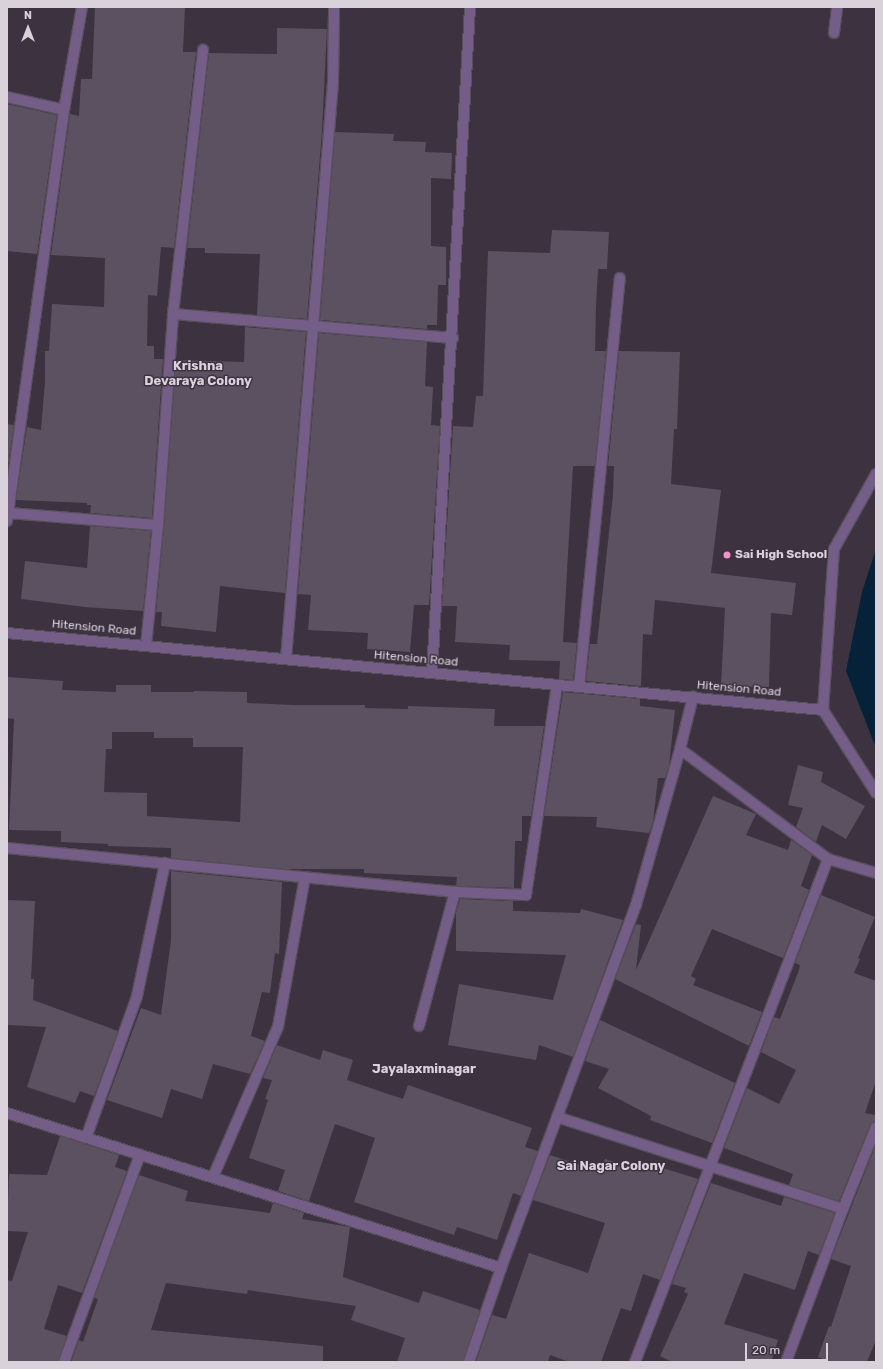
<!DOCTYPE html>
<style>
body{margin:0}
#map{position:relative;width:883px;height:1369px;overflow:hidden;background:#3c3240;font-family:Rubik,sans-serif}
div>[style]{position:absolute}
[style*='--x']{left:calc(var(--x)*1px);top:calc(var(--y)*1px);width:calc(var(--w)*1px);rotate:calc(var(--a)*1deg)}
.water>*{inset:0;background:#052239}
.building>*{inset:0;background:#5c5160}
.roads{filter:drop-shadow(1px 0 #584f5c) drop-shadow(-1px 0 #584f5c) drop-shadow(0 1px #584f5c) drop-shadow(0 -1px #584f5c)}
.service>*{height:10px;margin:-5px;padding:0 5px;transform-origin:5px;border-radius:5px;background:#745e87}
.minor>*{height:10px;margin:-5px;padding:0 5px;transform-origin:5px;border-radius:5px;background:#745e87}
.dots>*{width:11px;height:11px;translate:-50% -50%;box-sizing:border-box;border:2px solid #3c3240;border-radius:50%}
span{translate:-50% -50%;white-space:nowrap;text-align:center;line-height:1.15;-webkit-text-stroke:3px #3c3240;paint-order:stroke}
.poi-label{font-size:12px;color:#d9d2db;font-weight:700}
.left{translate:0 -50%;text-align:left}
.street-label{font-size:12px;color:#d9d2db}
.neighbourhood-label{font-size:13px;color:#d9d2db;font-weight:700}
.frame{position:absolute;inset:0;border:8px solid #d9d2db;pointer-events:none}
.north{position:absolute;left:8px;top:8px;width:40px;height:40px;-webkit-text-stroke:3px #3c3240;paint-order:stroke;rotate:0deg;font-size:11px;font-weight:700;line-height:16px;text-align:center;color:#d9d2db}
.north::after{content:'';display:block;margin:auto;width:14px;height:18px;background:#d9d2db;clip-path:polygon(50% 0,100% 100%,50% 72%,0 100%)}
.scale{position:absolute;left:745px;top:1343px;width:83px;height:18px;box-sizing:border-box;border:2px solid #d9d2db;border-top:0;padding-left:5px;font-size:12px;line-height:14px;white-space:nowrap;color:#d9d2db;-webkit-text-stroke:3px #3c3240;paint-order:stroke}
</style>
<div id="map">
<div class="water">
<i style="clip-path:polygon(876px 549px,876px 748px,846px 671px,862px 592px)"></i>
</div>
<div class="building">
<i style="clip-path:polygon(95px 7px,185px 7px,183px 52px,196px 52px,174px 248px,161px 247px,157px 296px,148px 295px,147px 346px,154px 346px,154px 359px,163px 359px,152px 518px,90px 513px,91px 505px,87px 505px,87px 503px,16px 500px,27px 427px,41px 430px,45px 381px,45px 351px,49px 351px,52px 304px,104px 307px,105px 258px,51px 255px,70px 114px,79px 116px,81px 79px,92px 79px)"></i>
<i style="clip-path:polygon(277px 28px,327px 29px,322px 131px,307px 319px,257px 315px,260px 254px,205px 253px,205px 248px,187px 248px,209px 53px,277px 54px)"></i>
<i style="clip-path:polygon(7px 104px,57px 115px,37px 254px,7px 251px)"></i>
<i style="clip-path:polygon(335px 132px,394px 134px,393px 141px,426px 142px,425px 152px,452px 153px,451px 179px,431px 178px,431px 246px,446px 247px,446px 285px,438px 285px,437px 325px,427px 325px,427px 329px,320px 320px)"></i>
<i style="clip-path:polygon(552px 230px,609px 232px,607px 269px,598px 269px,596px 306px,595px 351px,606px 351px,595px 466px,573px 466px,563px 642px,577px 643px,573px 680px,559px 679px,560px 661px,509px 660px,510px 645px,455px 642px,457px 606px,442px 606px,453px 426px,473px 427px,476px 396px,483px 396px,488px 251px,550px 253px)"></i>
<i style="clip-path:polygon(245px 327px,306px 332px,285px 593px,220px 586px,216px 632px,161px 626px,162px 612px,156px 612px,164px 526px,176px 360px,244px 362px)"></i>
<i style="clip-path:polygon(319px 333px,427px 342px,425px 386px,433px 387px,431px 425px,440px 426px,429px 605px,414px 605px,410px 652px,367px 649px,368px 633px,308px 630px,311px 595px,298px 594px)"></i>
<i style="clip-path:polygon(619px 351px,680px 352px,677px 429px,674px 429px,671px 484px,721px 490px,711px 573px,796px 583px,792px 615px,771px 613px,769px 687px,721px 686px,725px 608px,655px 600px,652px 635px,643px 634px,641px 686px,586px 681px,590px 644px,597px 644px,613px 495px,614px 466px,608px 466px)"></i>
<i style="clip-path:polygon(7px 424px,14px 425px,7px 474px)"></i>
<i style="clip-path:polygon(90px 526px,151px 531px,143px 611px,85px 607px,21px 599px,25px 561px,87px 568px)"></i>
<i style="clip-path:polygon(evenodd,7px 677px,63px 681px,62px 690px,116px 692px,116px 685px,151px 685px,151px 692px,194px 692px,194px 691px,247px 692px,247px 703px,293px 705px,365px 705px,365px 708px,408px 709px,408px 706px,495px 709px,494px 726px,544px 726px,531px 816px,522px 816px,522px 841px,515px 841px,514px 888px,456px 886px,457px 877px,364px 873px,364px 869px,283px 869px,171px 858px,171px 848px,108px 846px,108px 844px,61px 842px,61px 831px,9px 830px,14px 719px,7px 718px,7px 677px,112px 732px,154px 732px,154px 738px,193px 738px,193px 747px,243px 747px,240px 822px,147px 816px,147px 793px,104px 792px,106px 749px,112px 749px,112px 732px)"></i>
<i style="clip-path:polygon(563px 692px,640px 699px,640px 706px,675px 710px,669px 766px,665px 778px,658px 778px,653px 822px,649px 833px,596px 827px,597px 817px,544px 816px)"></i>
<i style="clip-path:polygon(798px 765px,823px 772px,821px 782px,865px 806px,846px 839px,822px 825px,816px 842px,796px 827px,803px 808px,788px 805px)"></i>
<i style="clip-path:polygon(713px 796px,756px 814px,746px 835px,788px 850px,791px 840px,812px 855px,801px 886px,809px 890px,783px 958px,712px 929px,691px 976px,696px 979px,693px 985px,762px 1012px,749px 1046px,615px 979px,636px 924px,641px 925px,636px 970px)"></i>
<i style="clip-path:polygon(171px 871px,282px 882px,279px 954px,275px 953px,270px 993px,262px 992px,251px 1036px,265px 1041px,250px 1074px,213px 1064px,202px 1099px,171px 1089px,162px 1118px,107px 1100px,141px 1008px,161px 1015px,171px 940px)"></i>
<i style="clip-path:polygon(821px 895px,875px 917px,858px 958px,860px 959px,854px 973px,876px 981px,876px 1081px,865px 1113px,876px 1115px,876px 1121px,870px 1125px,839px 1201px,789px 1185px,793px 1174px,724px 1148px,747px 1088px,779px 1104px,796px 1070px,761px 1052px,774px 1017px,780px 1019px,799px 970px,800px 965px,795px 963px)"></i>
<i style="clip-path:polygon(460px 899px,513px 901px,513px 911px,580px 913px,581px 909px,623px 920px,573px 1057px,539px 1045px,536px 1060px,448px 1045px,459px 984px,553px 1000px,566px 955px,456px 951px,456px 913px)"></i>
<i style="clip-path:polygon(7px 900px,35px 901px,31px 979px,34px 979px,33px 1000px,118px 1031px,94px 1096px,80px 1091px,75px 1103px,27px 1087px,46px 1027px,7px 1025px)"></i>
<i style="clip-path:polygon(600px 1020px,735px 1083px,712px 1143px,650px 1120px,651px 1116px,598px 1088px,609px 1069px,585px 1061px)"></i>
<i style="clip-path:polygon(277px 1045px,320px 1060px,323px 1050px,353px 1060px,347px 1080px,403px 1099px,408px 1085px,532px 1128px,525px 1147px,538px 1151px,521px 1196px,513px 1193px,497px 1240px,457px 1227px,454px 1235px,354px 1202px,375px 1138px,335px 1124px,309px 1201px,278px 1191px,285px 1170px,249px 1158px,268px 1100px,265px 1099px,272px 1080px,263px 1078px)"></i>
<i style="clip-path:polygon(60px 1136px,119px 1155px,115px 1167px,127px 1171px,82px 1293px,58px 1285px,44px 1329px,67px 1336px,58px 1362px,7px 1362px,7px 1280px,12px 1281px,28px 1232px,7px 1231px,9px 1174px,47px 1175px)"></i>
<i style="clip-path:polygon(876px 1144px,876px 1340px,867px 1362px,831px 1362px,818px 1357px,829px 1326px,831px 1327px,851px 1266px,831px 1259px)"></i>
<i style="clip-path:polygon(550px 1155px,601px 1172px,605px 1159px,644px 1172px,647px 1163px,698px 1179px,660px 1280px,643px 1274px,631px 1311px,621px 1308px,601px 1362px,569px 1362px,550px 1355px,548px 1362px,476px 1362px,492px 1315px,506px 1319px,529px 1253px,588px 1273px,605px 1223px,533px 1200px)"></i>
<i style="clip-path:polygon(139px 1175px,188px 1191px,185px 1201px,270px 1213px,273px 1203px,304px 1213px,302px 1219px,350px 1227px,343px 1277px,419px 1303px,423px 1291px,480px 1310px,463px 1362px,397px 1362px,405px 1338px,351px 1320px,356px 1306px,248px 1290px,247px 1294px,166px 1283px,151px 1330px,323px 1346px,323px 1362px,71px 1362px,79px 1340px,83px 1342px,98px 1299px,94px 1298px)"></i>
<i style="clip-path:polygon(711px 1183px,781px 1206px,784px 1197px,835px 1213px,819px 1255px,808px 1251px,795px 1290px,744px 1273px,724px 1324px,778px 1340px,771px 1362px,672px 1362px,660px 1356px,688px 1294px,684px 1292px,686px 1288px,672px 1284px)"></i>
</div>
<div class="roads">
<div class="service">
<i style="--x:834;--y:33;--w:26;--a:-83"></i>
</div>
<div class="minor">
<i style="--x:7;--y:97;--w:58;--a:12.8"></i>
<i style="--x:173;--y:314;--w:281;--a:4.9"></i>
<i style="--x:876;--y:474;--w:86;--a:119.2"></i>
<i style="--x:834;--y:549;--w:161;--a:93.9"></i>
<i style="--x:823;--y:710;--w:98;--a:57.4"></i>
<i style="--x:8;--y:513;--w:150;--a:4.6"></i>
<i style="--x:7;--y:521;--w:415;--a:-82.1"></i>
<i style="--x:64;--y:110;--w:105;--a:-80.1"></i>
<i style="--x:7;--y:633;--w:820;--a:5.39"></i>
<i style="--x:146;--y:646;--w:122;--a:-84.3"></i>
<i style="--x:158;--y:525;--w:212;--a:-85.9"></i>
<i style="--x:173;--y:314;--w:266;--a:-83.5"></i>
<i style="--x:286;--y:659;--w:579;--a:-85.34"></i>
<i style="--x:333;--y:82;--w:75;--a:-89.2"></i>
<i style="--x:432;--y:673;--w:667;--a:-86.73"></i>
<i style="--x:579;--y:687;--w:411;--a:-84.3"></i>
<i style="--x:680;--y:749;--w:184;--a:36.6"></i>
<i style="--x:828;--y:859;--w:50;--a:16.3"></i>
<i style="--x:7;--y:848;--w:450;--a:5.6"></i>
<i style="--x:455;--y:892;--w:71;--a:2.4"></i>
<i style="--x:526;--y:895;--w:212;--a:-81.6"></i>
<i style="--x:419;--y:1026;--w:139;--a:-75"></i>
<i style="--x:7;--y:1113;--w:518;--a:17.42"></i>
<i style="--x:557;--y:1117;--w:300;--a:17.8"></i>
<i style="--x:86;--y:1138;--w:151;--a:-70.2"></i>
<i style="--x:137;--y:996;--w:136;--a:-78.1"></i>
<i style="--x:213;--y:1177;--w:163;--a:-66.6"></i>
<i style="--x:278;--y:1027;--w:152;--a:-79.8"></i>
<i style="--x:64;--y:1362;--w:221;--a:-69.9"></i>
<i style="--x:469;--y:1362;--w:99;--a:-71.2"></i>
<i style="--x:501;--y:1268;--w:387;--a:-69.6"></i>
<i style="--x:636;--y:905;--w:162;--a:-74.2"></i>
<i style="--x:680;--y:749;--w:54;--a:-76"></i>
<i style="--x:635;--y:1362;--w:539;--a:-69.01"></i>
<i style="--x:786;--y:1362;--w:163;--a:-69.6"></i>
<i style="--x:843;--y:1209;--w:88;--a:-68.1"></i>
</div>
</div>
<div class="dots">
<i style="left:727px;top:555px;background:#f890cb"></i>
</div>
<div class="poi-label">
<span class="left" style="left:735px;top:555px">Sai High School</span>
</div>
<div class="street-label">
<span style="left:94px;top:628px;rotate:5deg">Hitension Road</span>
<span style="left:416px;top:659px;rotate:5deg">Hitension Road</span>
<span style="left:739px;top:689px;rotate:5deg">Hitension Road</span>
</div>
<div class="neighbourhood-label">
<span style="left:198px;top:374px">Krishna<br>Devaraya Colony</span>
<span style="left:424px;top:1069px">Jayalaxminagar</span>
<span style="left:611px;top:1166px">Sai Nagar Colony</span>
</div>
<div class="frame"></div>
<div class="north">N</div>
<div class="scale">20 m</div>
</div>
